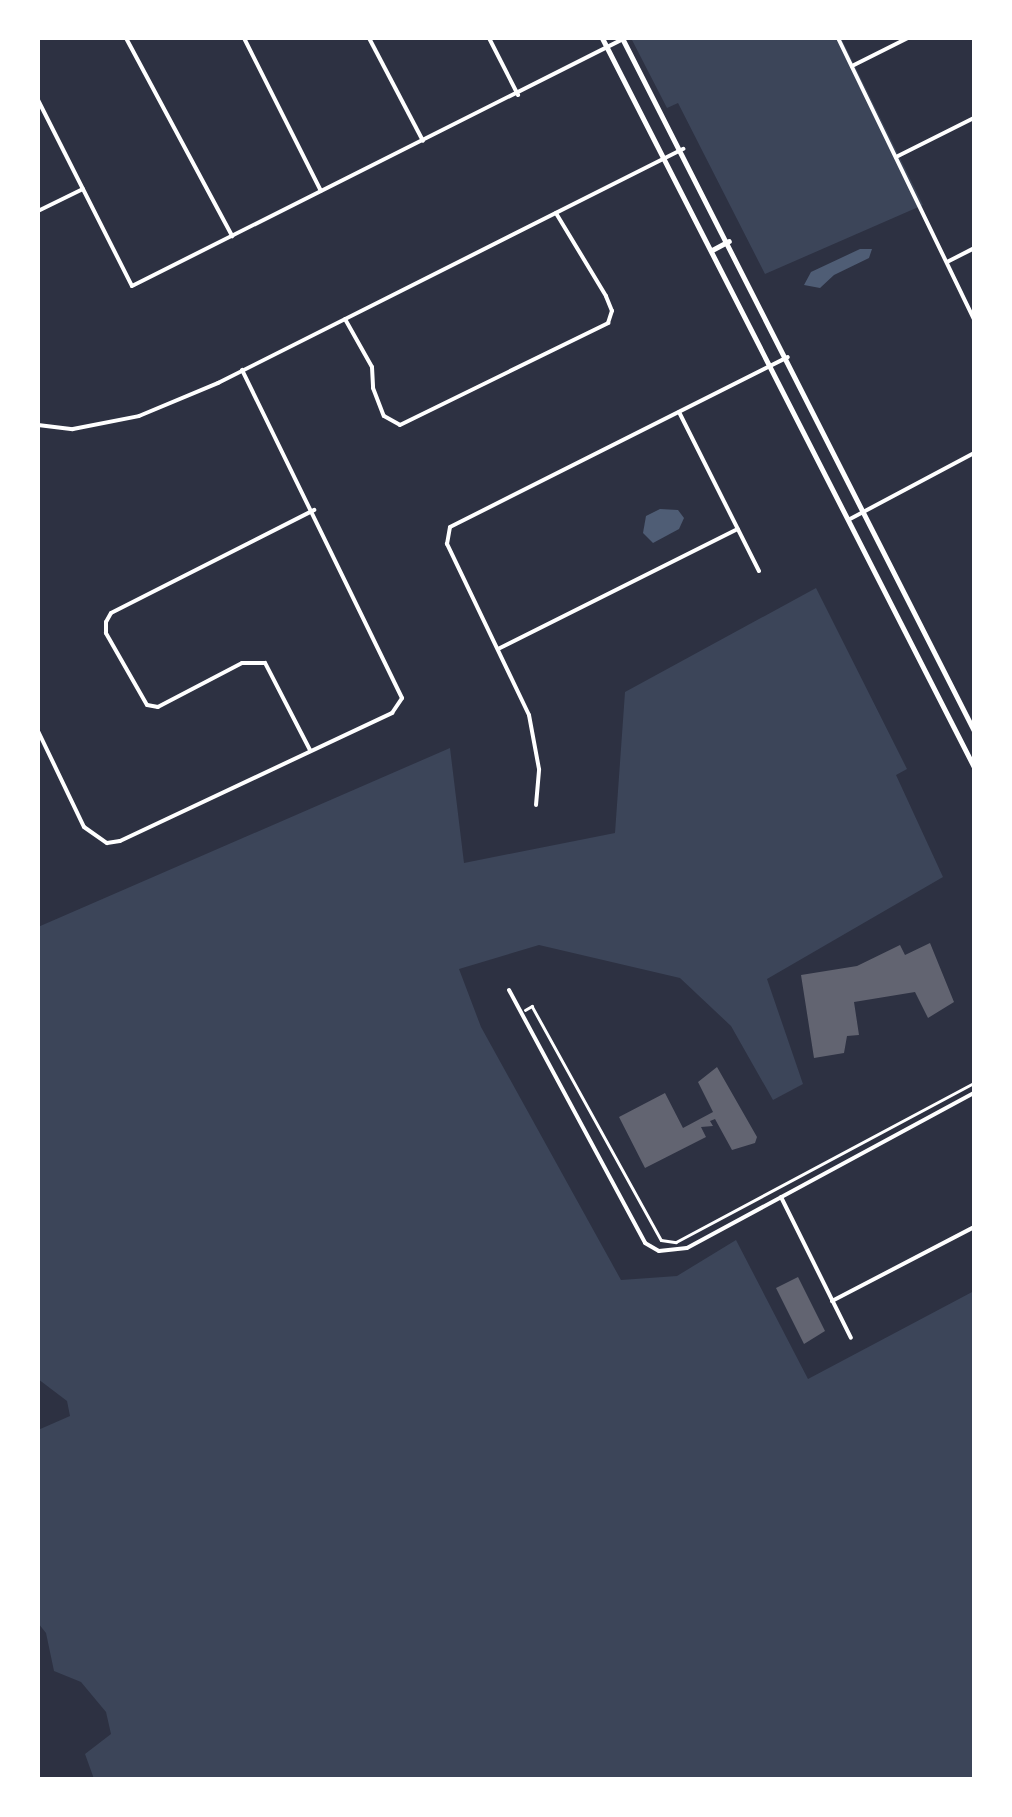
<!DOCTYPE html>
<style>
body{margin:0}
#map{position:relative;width:1012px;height:1817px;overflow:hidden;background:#2d3142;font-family:Cabin,sans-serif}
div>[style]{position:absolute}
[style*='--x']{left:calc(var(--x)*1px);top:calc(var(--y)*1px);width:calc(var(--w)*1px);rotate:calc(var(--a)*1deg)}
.green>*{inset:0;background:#3c4559}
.water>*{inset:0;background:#4f5d75}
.building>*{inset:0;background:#626471}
.path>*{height:2.5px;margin:-1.25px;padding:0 1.25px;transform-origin:1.25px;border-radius:1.25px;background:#fff}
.minor>*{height:4px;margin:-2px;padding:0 2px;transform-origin:2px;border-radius:2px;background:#fff}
.tertiary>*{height:5px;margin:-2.5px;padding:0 2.5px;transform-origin:2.5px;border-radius:2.5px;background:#fff}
span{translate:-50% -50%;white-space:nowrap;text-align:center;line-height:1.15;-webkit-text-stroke:10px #fff;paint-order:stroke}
.frame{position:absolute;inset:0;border:40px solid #fff;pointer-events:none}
</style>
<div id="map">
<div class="green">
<i style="clip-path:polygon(631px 38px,841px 38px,923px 205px,765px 274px,678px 103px,667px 108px)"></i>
<i style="clip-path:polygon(816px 588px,907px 769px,896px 775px,943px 877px,767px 979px,803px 1084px,773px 1100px,731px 1026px,680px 978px,539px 945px,459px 969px,481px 1027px,621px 1280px,677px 1276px,736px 1240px,808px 1379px,974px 1291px,974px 1779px,94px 1779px,85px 1754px,111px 1734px,106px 1712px,81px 1682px,54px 1671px,46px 1633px,38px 1623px,38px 1430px,70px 1416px,67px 1401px,38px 1379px,38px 927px,450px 748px,464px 863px,615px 833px,625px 692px)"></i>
</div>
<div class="water">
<i style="clip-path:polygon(860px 249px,872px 249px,869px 258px,834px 275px,820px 288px,804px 285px,811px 272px)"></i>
<i style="clip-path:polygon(660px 509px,678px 510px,684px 518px,679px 529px,653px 543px,643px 533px,646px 516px)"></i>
</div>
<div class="building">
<i style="clip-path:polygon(930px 943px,954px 1002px,928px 1018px,915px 992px,854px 1002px,859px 1035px,847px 1036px,844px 1053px,814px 1058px,801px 975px,857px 966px,900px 945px,905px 955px)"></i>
<i style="clip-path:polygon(717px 1067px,757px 1137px,755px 1143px,732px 1150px,715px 1119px,710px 1121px,713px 1126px,701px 1127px,706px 1137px,645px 1168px,619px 1117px,665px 1093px,683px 1128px,713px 1112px,698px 1082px)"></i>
<i style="clip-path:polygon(798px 1277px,825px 1331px,804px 1344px,776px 1288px)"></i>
</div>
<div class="path">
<i style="--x:525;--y:1010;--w:8;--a:-30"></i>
<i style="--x:532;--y:1006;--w:267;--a:61.1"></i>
<i style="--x:661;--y:1240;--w:15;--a:8"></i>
<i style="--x:676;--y:1242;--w:338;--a:-28.1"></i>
</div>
<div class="minor">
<i style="--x:126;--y:38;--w:225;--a:61.8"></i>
<i style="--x:244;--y:38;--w:171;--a:63.3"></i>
<i style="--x:369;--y:38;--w:116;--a:62.3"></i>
<i style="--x:489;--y:38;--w:64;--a:63"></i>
<i style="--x:838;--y:38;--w:312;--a:64.2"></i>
<i style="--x:852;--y:66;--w:63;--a:-26.6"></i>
<i style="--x:38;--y:100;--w:208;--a:63.2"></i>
<i style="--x:132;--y:286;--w:550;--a:-26.7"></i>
<i style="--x:896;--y:157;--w:87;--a:-26.6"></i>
<i style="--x:38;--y:211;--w:50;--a:-26.1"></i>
<i style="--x:947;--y:262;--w:30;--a:-27"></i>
<i style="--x:345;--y:319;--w:55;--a:60.6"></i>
<i style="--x:372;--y:367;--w:21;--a:87"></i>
<i style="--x:373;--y:388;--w:30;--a:69"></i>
<i style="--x:384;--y:416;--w:18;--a:29"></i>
<i style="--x:400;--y:425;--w:232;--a:-26.1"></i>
<i style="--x:608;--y:323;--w:13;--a:-72"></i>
<i style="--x:612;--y:311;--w:16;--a:-112"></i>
<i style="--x:606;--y:296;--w:97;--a:-121.1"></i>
<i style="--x:679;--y:412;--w:178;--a:63.3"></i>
<i style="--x:38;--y:425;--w:35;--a:7"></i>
<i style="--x:73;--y:429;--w:67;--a:-11.1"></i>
<i style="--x:139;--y:416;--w:86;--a:-22.7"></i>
<i style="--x:218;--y:383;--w:521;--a:-26.71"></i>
<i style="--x:850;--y:519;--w:140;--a:-28"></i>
<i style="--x:498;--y:649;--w:268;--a:-26.6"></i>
<i style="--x:38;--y:731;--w:106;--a:64.4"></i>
<i style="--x:84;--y:827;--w:28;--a:35"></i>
<i style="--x:107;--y:843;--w:13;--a:-9"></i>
<i style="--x:120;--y:841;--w:301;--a:-25.2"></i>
<i style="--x:392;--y:713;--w:18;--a:-56"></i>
<i style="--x:402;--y:698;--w:365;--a:-116"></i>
<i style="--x:310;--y:750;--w:98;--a:-117.3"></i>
<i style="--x:265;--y:663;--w:23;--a:180"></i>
<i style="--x:242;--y:663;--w:95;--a:152.4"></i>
<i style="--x:158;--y:707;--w:11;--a:-170"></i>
<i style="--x:147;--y:705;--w:83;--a:-119.7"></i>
<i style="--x:106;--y:633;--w:11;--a:-90"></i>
<i style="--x:106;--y:622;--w:10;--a:-61"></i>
<i style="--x:111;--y:613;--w:228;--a:-26.9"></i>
<i style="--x:536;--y:805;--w:36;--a:-85"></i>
<i style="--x:539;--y:769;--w:55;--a:-100.5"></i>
<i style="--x:529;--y:715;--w:190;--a:-115.6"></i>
<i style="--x:447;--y:544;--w:17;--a:-80"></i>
<i style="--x:450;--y:527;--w:378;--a:-26.7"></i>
<i style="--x:509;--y:990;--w:287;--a:61.7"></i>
<i style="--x:645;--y:1243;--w:16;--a:30"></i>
<i style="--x:659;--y:1251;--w:28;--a:-6"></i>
<i style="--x:687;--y:1248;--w:326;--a:-28.4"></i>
<i style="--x:781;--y:1197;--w:157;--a:63.6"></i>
<i style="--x:832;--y:1301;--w:160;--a:-27.5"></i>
</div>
<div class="tertiary">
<i style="--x:602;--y:38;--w:818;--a:62.97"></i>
<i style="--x:622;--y:38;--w:777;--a:63.07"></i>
<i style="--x:712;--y:250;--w:19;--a:-28"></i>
</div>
<div class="frame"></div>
</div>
